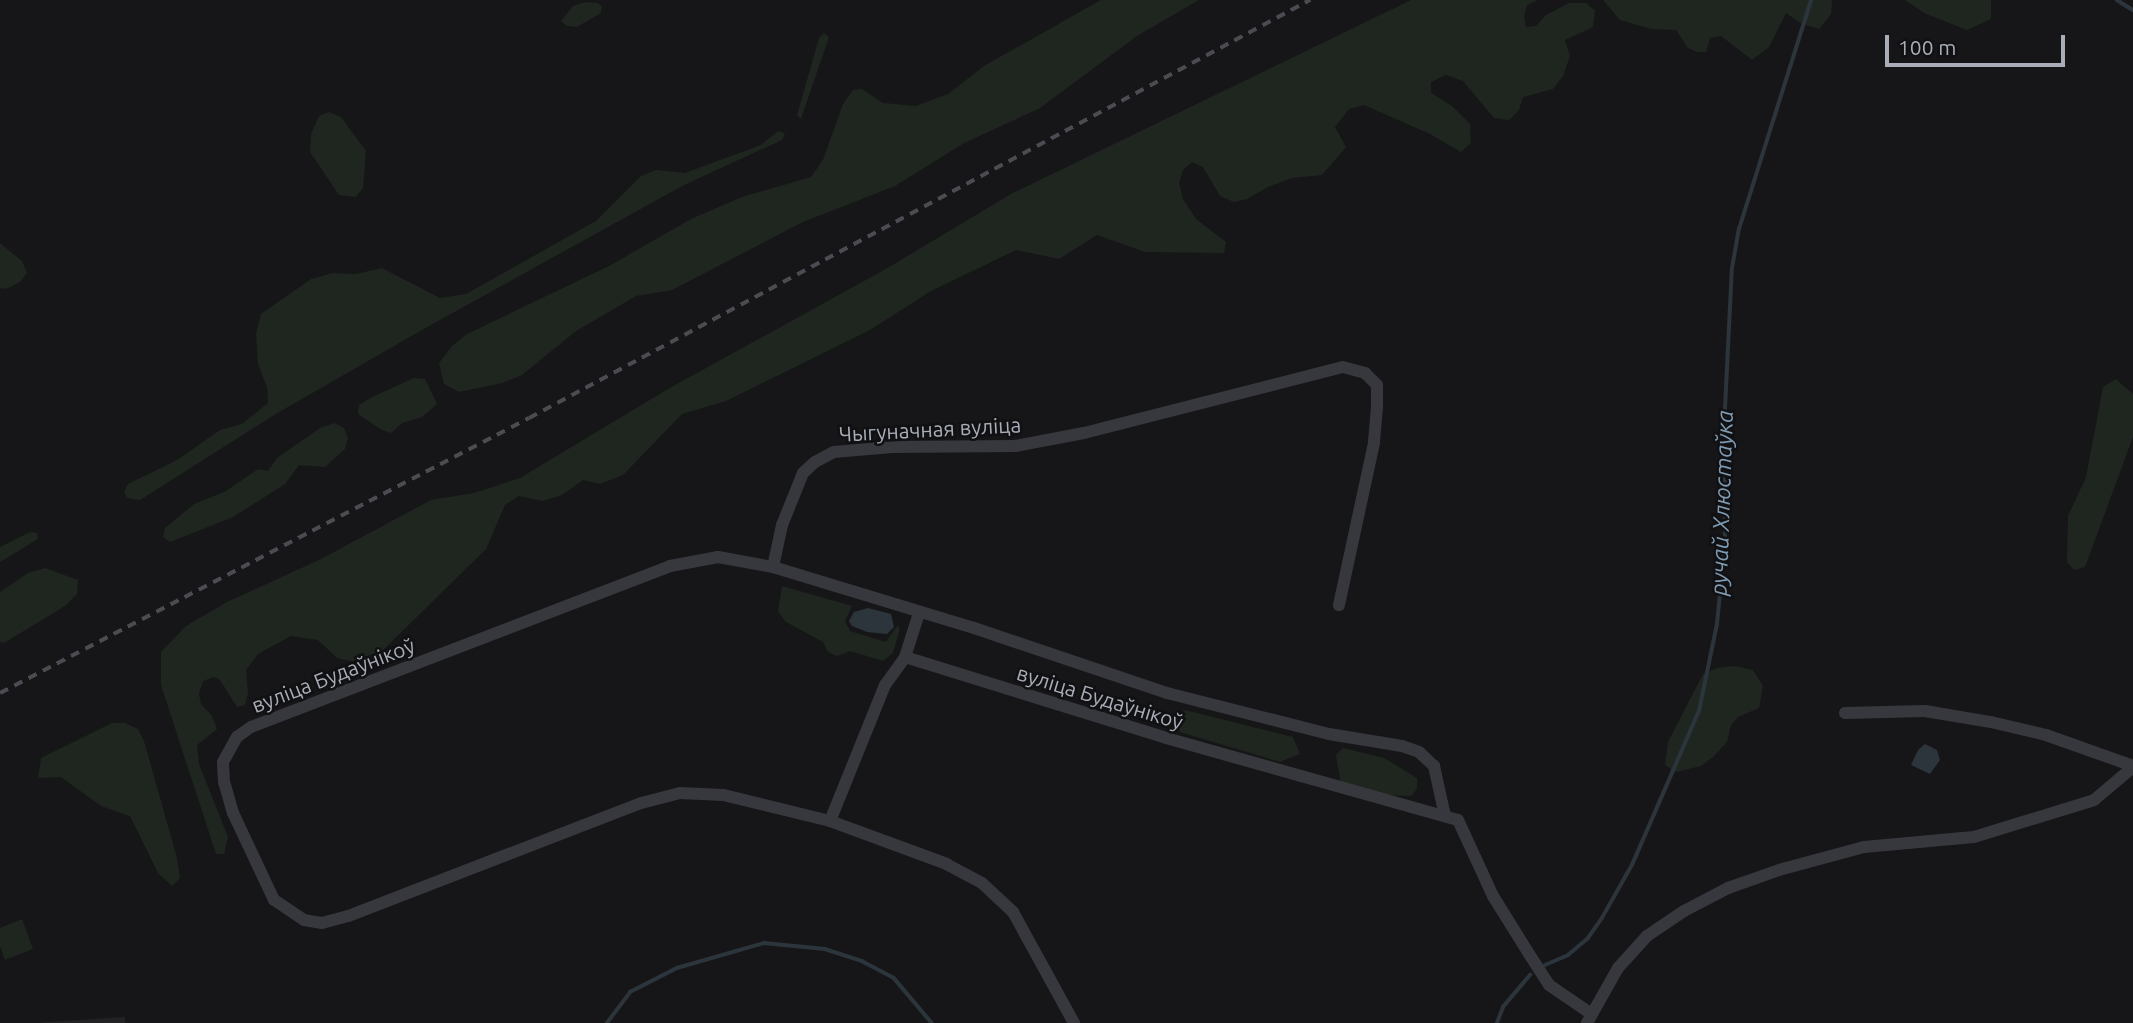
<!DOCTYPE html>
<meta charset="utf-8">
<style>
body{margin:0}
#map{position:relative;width:2133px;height:1023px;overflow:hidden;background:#161618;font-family:Ubuntu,sans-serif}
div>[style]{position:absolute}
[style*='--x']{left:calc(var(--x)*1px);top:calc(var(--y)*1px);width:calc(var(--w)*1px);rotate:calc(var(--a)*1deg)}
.built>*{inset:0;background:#222225}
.green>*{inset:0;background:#1e261f}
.water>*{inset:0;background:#2c353c}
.stream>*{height:3.5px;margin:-1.75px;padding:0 1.75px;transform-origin:1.75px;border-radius:1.75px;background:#2c353c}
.minor>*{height:12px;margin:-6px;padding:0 6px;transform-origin:6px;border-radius:6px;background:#37383d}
.rail>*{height:3.5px;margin-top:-1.75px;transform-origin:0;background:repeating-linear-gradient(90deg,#4a4c52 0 9px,transparent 0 16px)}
span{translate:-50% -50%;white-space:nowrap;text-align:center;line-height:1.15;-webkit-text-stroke:5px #111113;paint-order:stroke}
.street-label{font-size:21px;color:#a8adb8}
.water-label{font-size:23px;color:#7f9bb3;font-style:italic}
.scale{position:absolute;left:1885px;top:35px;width:180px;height:32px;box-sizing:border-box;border:4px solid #a8adb8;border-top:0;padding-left:9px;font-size:21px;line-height:24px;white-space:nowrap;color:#a8adb8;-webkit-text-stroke:5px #111113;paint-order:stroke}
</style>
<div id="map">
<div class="built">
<i style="clip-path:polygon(125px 1017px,125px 1023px,35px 1023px)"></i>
</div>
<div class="green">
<i style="clip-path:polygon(1101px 0,1199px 0,1137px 36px,1040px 108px,964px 143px,895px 186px,803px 222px,672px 290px,636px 296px,576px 331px,522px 375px,502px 383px,459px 392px,444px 384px,439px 363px,452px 346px,467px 334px,609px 266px,691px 219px,742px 197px,811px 177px,823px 160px,843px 104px,853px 90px,862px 89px,883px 103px,916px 106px,948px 94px,984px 66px)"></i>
<i style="clip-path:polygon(1411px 0,1538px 0,1527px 5px,1524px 16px,1526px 27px,1536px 26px,1546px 15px,1569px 3px,1586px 3px,1595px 11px,1593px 27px,1565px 40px,1570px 56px,1563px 76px,1553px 89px,1523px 97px,1519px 110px,1509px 120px,1494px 118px,1463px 81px,1446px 75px,1431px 82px,1431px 93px,1452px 106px,1470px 124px,1471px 143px,1461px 152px,1430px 134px,1364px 105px,1349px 109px,1335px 127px,1346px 147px,1322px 175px,1292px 178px,1268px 187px,1247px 199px,1234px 202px,1220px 196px,1203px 167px,1192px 162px,1183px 170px,1179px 183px,1183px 199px,1196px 219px,1226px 242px,1224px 253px,1145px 252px,1097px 235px,1059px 259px,1016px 250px,931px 291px,870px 330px,726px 401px,682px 414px,623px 475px,600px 484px,583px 480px,562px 495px,543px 501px,519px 496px,505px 505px,486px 549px,376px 657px,355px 662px,337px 658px,318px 640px,291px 636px,258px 654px,246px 670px,248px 694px,245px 705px,237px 707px,220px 680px,214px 677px,203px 681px,199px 694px,201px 704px,212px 716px,217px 729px,197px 745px,199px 764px,228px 837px,224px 854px,216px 854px,161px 685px,161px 652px,186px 626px,227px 602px,321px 559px,431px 500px,474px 493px,520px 478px,668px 389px,884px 270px,1011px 194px)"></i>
<i style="clip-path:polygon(1603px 0,1832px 0,1831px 14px,1819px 29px,1802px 24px,1786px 13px,1769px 47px,1752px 60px,1721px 36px,1710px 38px,1706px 52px,1697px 52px,1688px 48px,1676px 30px,1651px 29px,1620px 20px)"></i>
<i style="clip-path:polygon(1905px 0,1991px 0,1991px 19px,1967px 30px,1924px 13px)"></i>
<i style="clip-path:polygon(585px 2px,598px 3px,602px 7px,601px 13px,577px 27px,567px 26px,561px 21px,573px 6px)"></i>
<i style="clip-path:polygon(824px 33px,829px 37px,801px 119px,797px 115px,819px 38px)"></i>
<i style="clip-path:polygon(329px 112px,341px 117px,366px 151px,363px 188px,356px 197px,339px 195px,310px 152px,311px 134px,319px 116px)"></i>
<i style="clip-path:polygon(778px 131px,785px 133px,782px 140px,684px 185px,429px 326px,274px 415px,140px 500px,127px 498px,124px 492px,128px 484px,177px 460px,220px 430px,242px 424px,268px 403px,267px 387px,258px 364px,256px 333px,261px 314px,311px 279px,333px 273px,356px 274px,382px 268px,440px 298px,466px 294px,596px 221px,641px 176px,656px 170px,685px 173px,761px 145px)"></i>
<i style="clip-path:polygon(0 243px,22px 261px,27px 273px,20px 282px,6px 289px,0 288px)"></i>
<i style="clip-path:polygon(414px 378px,425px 379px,437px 404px,422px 417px,402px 423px,391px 433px,380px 429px,358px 414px,359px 405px,370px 398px)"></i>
<i style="clip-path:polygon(2116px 379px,2133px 394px,2133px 437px,2085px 567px,2074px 570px,2067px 562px,2068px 516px,2086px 477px,2103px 387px)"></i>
<i style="clip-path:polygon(334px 423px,344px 428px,348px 438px,345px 449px,325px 467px,299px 465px,285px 484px,233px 517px,170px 542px,163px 537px,165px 528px,194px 504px,226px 491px,258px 469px,268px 471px,277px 458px,320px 428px)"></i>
<i style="clip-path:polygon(30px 532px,37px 533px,38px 539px,0 562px,0 547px)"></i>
<i style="clip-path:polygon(45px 568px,78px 580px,77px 594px,65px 606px,4px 643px,0 642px,0 592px,28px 573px)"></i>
<i style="clip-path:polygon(782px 586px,852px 606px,845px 621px,850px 631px,886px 642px,897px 626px,900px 628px,893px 653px,883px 661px,850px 651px,837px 656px,828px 652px,823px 642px,786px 622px,778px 611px)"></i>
<i style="clip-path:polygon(1734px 666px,1753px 670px,1763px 686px,1759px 708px,1738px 717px,1731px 725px,1727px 742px,1713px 757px,1701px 766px,1676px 772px,1665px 765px,1668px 742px,1703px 674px,1717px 668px)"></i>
<i style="clip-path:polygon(1185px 710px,1293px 737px,1300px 754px,1280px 762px,1180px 732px,1177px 717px)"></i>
<i style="clip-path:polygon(112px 723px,125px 723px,138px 729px,144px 741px,177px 858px,180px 878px,172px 886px,158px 873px,130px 816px,101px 806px,61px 777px,38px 778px,41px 758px)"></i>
<i style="clip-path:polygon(1343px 748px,1384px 758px,1417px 778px,1417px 789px,1411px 796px,1386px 795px,1341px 785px,1336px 755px)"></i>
<i style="clip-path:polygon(22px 919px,33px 949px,5px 960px,0 946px,0 928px)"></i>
</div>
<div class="water">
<i style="clip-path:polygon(868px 608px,891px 614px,894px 627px,887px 634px,867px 632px,852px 626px,849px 621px,854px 612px)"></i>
<i style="clip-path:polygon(1925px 744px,1937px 750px,1940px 760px,1930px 774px,1911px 765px,1918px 750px)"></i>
</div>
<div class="stream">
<i style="--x:2117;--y:0;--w:19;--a:32"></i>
<i style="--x:1545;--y:965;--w:25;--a:-23"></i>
<i style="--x:1568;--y:955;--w:26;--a:-40"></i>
<i style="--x:1588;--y:938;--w:24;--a:-55"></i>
<i style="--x:1602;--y:918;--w:61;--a:-60.5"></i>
<i style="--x:1632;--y:865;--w:168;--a:-66.5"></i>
<i style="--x:1699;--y:711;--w:89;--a:-78.3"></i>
<i style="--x:1717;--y:624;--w:82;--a:-84.4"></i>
<i style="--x:1725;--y:542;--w:133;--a:-90"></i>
<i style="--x:1725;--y:409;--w:141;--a:-87.2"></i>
<i style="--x:1732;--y:268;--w:40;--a:-80"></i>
<i style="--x:1739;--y:229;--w:240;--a:-72.5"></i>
<i style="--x:607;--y:1023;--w:39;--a:-53"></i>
<i style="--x:630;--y:992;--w:53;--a:-27.1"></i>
<i style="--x:677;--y:968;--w:91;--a:-16"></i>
<i style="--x:764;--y:943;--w:61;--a:5.6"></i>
<i style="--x:825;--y:949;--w:39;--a:18"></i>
<i style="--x:862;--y:961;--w:36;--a:28"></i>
<i style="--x:894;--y:978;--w:59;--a:49.8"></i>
<i style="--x:1497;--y:1023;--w:17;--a:-69"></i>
<i style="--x:1503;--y:1007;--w:42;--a:-49.8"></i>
</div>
<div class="minor">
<i style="--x:773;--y:567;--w:43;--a:-77.9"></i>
<i style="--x:782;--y:525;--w:56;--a:-68"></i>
<i style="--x:803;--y:473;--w:16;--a:-43"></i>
<i style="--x:815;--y:462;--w:21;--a:-28"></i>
<i style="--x:834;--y:452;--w:58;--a:-4.9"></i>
<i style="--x:892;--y:447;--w:123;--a:-0.5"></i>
<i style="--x:1015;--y:446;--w:70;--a:-10.7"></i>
<i style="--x:1084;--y:433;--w:267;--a:-14.3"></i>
<i style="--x:1343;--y:367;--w:23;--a:15"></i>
<i style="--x:1365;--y:373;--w:17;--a:45"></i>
<i style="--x:1377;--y:385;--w:22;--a:90"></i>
<i style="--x:1377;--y:407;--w:36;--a:95"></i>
<i style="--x:1374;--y:443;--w:166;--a:102.2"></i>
<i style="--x:905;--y:657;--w:46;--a:-72.3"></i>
<i style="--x:1845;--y:713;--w:80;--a:-1.4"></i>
<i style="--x:1925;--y:711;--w:67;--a:9.5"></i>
<i style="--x:1991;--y:722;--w:57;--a:13.3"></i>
<i style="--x:2046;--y:735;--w:92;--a:19.6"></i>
<i style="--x:830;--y:821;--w:147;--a:-68"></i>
<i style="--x:885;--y:685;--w:34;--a:-54"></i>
<i style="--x:905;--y:657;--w:273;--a:17.2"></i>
<i style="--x:1166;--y:738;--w:303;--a:15.7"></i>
<i style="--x:1458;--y:820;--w:84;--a:65.3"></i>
<i style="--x:1493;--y:896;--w:72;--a:58.1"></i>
<i style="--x:1531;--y:957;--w:33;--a:57"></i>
<i style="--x:1549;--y:985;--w:50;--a:34.3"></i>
<i style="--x:1074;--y:1023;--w:127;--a:-118.8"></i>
<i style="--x:1013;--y:912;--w:42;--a:-136.9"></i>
<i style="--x:982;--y:883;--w:40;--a:-152"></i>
<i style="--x:947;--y:864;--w:125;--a:-159.8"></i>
<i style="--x:830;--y:821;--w:110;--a:-166.3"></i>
<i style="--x:723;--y:795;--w:43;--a:-177.3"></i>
<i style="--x:680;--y:793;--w:40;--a:165.6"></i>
<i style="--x:641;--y:803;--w:314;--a:158.9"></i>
<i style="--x:348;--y:916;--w:27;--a:165"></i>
<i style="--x:322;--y:923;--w:18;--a:-171"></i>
<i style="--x:304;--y:920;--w:36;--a:-146"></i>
<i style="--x:274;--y:900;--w:96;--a:-115.2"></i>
<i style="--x:233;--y:813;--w:32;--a:-106"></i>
<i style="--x:224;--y:782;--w:20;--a:-93"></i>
<i style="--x:223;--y:762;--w:29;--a:-61"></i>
<i style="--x:237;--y:737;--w:17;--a:-36"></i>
<i style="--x:251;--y:727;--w:449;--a:-21"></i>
<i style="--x:670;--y:566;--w:49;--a:-10.6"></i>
<i style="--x:718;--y:557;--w:56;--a:10.3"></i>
<i style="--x:773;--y:567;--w:210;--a:16.9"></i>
<i style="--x:974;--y:628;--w:204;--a:18.6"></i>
<i style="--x:1167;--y:693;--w:167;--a:14.2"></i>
<i style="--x:1329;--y:734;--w:74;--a:9.3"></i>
<i style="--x:1402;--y:746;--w:18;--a:19"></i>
<i style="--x:1419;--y:752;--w:21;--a:43"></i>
<i style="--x:1434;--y:766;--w:51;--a:77.6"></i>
<i style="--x:1587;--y:1023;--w:63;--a:-60.6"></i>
<i style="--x:1618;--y:968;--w:43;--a:-47.8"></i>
<i style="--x:1647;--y:936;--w:45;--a:-34"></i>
<i style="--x:1684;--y:911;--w:50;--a:-27.6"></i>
<i style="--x:1728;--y:888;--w:54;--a:-19.4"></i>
<i style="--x:1779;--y:870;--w:88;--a:-15.1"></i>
<i style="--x:1864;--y:847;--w:110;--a:-5.2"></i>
<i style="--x:1974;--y:837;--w:126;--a:-17.1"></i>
<i style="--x:2094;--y:800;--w:51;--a:-40.2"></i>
</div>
<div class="rail">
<i style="--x:0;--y:693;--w:596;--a:-27.47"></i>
<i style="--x:529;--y:418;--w:886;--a:-28.16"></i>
</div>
<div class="street-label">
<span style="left:930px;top:429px;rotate:-3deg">Чыгуначная вуліца</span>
<span style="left:333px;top:675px;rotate:-21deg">вуліца Будаўнікоў</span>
<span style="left:1100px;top:697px;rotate:17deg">вуліца Будаўнікоў</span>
</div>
<div class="water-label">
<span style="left:1722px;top:503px;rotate:-88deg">ручай Хлюстаўка</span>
</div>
<div class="scale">100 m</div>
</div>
